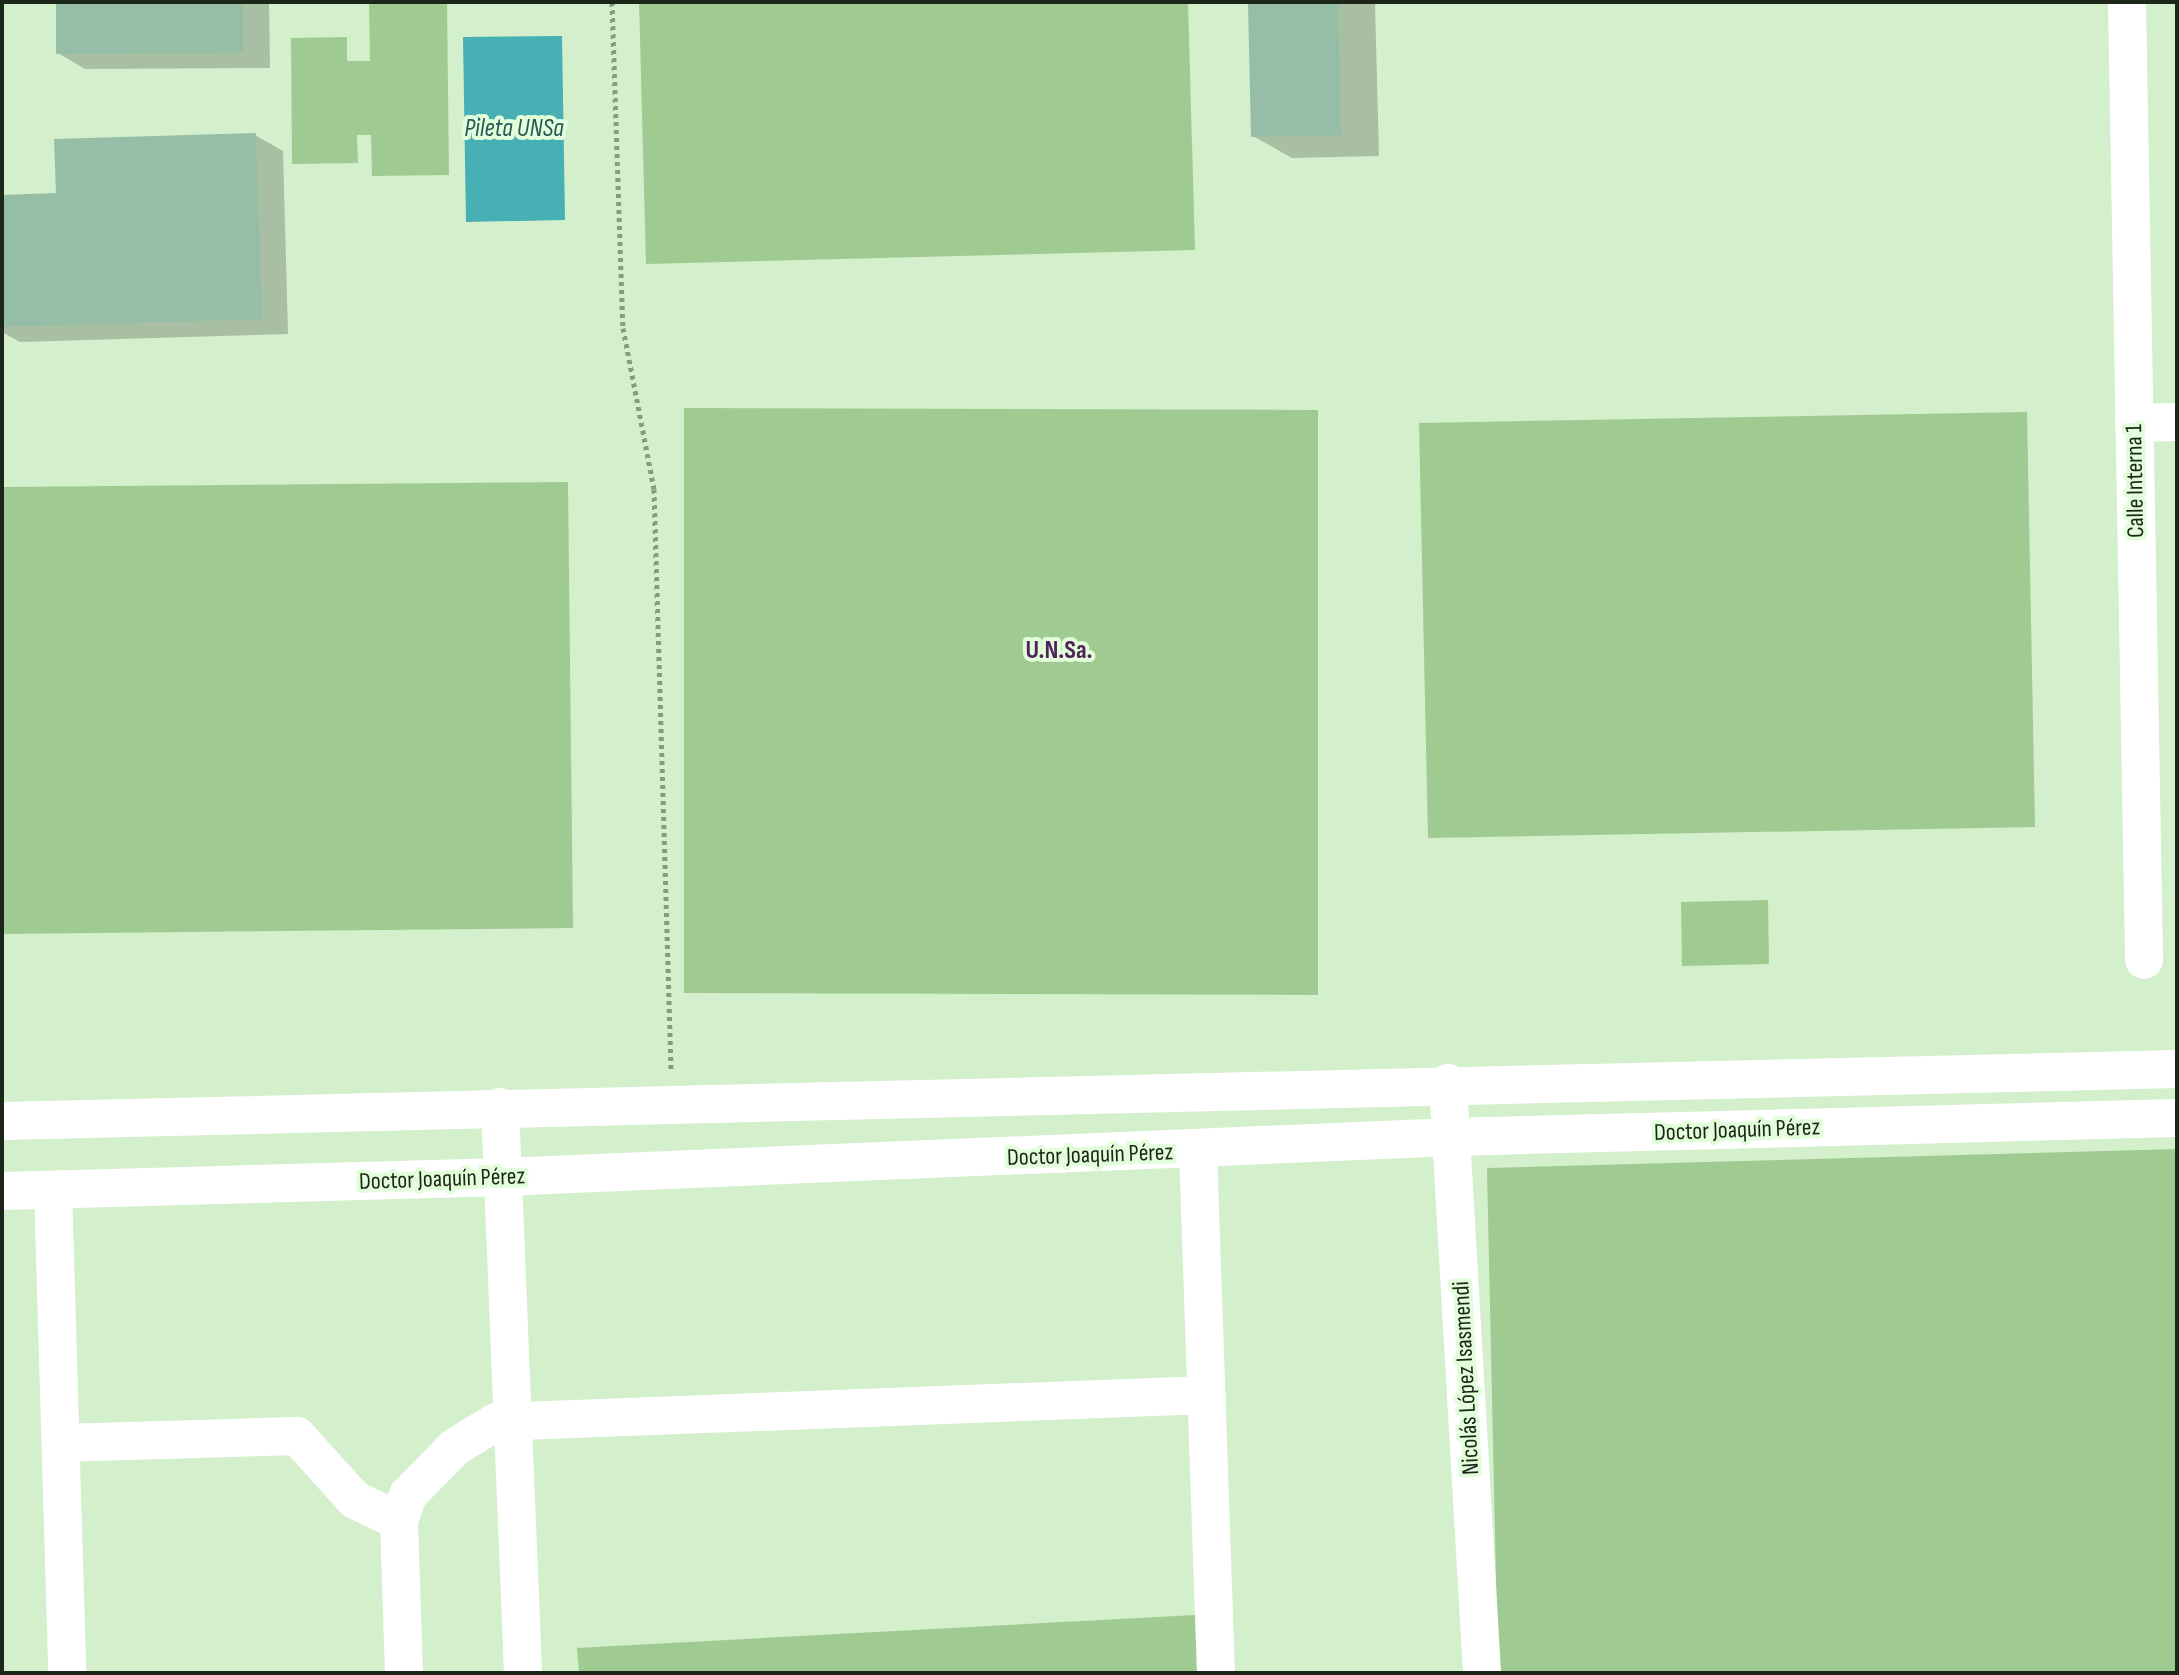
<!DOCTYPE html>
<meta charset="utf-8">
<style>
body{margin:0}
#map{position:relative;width:2179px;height:1675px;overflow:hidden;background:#d4efcc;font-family:"Sofia Sans Condensed",sans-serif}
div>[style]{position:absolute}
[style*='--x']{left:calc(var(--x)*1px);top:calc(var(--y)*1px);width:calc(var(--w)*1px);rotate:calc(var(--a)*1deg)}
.green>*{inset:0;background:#9fcb92}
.water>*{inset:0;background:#46b0b4}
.shadow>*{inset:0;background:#0003}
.building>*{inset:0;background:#96bea6}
.path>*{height:5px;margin-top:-2.5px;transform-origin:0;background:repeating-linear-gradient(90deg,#879b81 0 4px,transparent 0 8px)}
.street>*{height:38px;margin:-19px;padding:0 19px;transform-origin:19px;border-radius:19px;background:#fff}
span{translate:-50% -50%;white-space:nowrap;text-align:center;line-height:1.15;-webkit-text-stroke:8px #e1fdd9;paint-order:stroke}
.street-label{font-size:24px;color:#1c2619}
.water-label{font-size:26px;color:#2a5859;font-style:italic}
.neighbourhood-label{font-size:26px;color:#4e255a;font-weight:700}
.frame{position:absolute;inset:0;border:4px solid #1c2619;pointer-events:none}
</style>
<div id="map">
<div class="green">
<i style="clip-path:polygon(369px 2px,447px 2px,449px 175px,372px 176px,371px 135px,357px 135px,358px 163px,292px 164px,291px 38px,347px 37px,347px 61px,370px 61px)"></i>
<i style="clip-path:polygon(639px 2px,1188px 2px,1195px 250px,646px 264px)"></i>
<i style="clip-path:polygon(684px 408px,1318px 410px,1318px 995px,684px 993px)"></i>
<i style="clip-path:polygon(2027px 412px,2035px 827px,1428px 838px,1419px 423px)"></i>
<i style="clip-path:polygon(568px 482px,573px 928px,2px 934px,2px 487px)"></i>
<i style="clip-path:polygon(1768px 900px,1769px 964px,1682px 966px,1681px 902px)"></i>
<i style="clip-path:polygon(2177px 1149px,2177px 1673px,1498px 1673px,1487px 1168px)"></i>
<i style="clip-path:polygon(1213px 1614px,1204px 1673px,579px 1673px,577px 1648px)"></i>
</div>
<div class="water">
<i style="clip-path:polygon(562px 36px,565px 220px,466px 222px,463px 37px)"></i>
</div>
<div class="shadow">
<i style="clip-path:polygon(58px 2px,269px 2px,270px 68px,85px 69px,58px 53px)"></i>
<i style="clip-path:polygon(1250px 2px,1375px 2px,1379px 156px,1292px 158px,1253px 136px)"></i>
<i style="clip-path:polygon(255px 135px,283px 151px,288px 334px,20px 342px,2px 332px,2px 231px,58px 195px)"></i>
</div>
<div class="building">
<i style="clip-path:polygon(56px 2px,243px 2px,243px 53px,56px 54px)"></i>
<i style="clip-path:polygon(1248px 2px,1338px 2px,1341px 135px,1251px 137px)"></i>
<i style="clip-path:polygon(256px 133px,262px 319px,2px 327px,2px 195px,56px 193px,54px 139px)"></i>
</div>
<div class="path">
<i style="--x:612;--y:2;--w:326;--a:88.1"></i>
<i style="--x:623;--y:328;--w:164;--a:79.1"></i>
<i style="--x:654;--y:489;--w:580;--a:88.32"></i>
</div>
<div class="street">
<i style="--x:2127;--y:2;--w:958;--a:88.98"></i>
<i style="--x:2134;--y:423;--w:43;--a:-1.3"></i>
<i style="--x:1448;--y:1083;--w:591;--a:86.7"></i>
<i style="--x:500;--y:1107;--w:566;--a:87.67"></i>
<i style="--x:2;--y:1121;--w:2176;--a:-1.37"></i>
<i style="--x:1198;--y:1151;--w:522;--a:88.03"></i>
<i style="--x:53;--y:1190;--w:483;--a:88.3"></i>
<i style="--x:2;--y:1191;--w:501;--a:-1.6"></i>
<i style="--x:503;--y:1177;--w:950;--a:-2.41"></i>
<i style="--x:1452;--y:1137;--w:725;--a:-1.5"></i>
<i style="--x:61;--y:1443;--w:236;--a:-1.7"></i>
<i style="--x:297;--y:1436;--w:86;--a:47.8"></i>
<i style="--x:355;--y:1500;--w:49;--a:25.5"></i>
<i style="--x:404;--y:1673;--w:152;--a:-91.9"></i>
<i style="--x:399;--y:1521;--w:28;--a:-71"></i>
<i style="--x:408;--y:1495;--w:67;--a:-45.6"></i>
<i style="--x:455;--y:1447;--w:48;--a:-31.4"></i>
<i style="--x:496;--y:1422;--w:711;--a:-2.18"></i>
</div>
<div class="street-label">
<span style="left:2135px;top:481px;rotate:-91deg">Calle Interna 1</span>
<span style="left:1737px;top:1130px;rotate:-2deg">Doctor Joaquín Pérez</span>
<span style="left:1090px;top:1155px;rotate:-2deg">Doctor Joaquín Pérez</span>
<span style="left:442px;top:1179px;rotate:-2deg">Doctor Joaquín Pérez</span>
<span style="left:1466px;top:1378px;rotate:-93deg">Nicolás López Isasmendi</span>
</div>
<div class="water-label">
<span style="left:514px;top:129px">Pileta UNSa</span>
</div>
<div class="neighbourhood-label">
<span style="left:1059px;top:651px">U.N.Sa.</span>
</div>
<div class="frame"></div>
</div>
